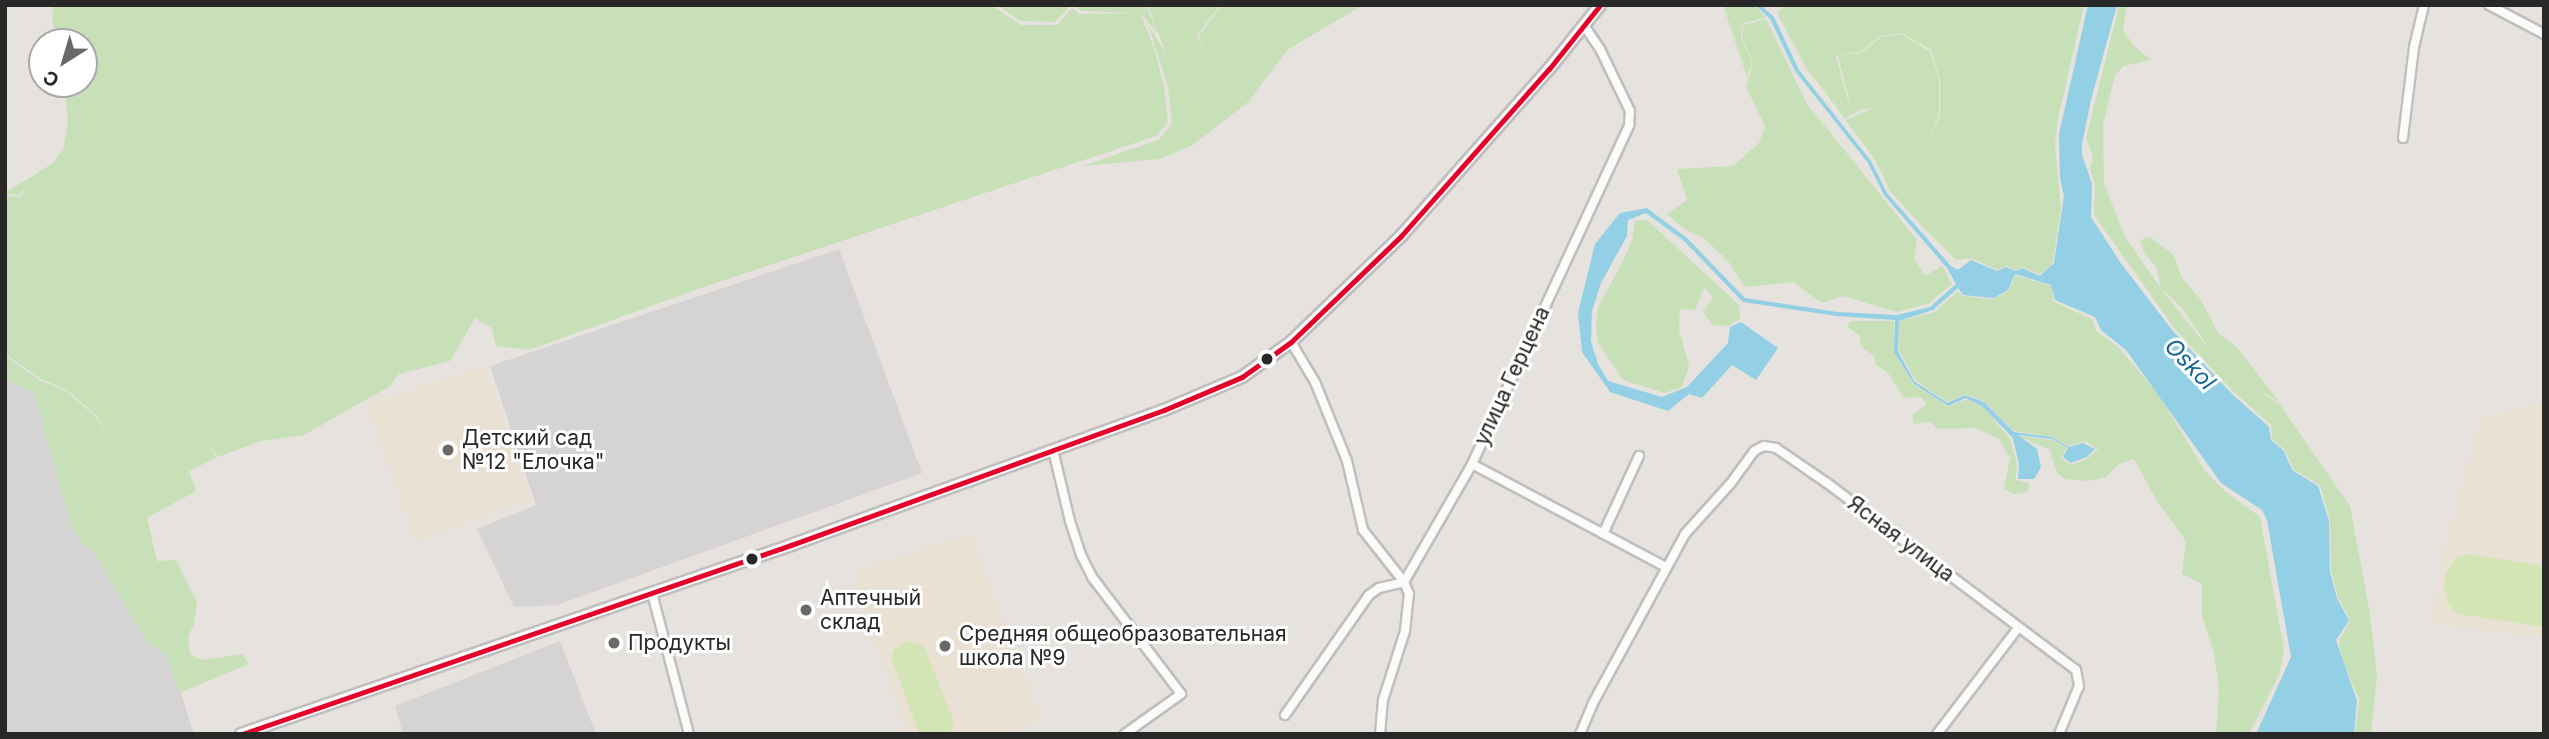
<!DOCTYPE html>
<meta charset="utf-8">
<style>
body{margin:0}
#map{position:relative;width:2549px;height:739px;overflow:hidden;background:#e6e2de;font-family:Inter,sans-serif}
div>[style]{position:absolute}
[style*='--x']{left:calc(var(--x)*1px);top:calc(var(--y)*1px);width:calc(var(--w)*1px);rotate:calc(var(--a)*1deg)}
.industrial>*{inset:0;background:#d6d3d5}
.education>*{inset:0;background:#e9e1d3}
.green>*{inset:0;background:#c8e0b8}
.pitch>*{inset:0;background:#d3e4b5}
.water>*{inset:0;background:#93d0e6}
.roads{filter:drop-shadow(2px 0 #c0bebf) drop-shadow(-2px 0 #c0bebf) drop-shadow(0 2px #c0bebf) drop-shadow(0 -2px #c0bebf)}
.minor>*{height:8px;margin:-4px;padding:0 4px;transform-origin:4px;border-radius:4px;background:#fbfbfa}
.secondary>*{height:10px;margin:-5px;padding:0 5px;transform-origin:5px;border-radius:5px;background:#fbfbfa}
.bus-1>*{height:5px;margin:-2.5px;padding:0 2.5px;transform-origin:2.5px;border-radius:2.5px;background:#e4002b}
.dots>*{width:19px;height:19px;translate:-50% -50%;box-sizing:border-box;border:4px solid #fff;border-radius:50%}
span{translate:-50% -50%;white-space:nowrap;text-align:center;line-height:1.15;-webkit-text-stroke:6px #fff;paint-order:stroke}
.street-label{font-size:21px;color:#282828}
.poi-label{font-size:21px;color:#282828}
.left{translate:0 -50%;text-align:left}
.water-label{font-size:23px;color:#126692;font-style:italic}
.frame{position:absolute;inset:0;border:7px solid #282828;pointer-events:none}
.north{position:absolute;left:28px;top:28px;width:70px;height:70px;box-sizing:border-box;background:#fff;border:2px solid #a9a9a9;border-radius:50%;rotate:217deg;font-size:19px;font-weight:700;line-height:28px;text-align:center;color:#282828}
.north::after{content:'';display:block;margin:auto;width:24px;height:32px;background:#6a6968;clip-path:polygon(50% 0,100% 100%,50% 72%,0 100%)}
</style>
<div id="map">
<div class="industrial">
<i style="clip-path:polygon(839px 249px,922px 473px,557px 605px,514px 607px,477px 529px,536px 505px,490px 366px)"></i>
<i style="clip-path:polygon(5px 376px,37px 390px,79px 529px,169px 656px,194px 734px,5px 734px)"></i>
<i style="clip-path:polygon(560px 641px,596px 734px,403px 734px,395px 706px)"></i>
</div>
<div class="education">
<i style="clip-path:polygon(485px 366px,531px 498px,415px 542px,367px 405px)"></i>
<i style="clip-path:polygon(2544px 402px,2544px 639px,2433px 623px,2446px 542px,2481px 419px)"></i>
<i style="clip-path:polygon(970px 533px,1041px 720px,1003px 734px,907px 734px,852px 573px)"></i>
</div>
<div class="green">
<i style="clip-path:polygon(54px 5px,991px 5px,1021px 25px,1057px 25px,1072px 8px,1080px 14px,1138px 13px,1082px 11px,1074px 5px,1146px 5px,1158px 34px,1140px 13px,1154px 48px,1164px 86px,1168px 123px,1156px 136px,704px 287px,529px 350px,496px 346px,492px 328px,475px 318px,450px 361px,399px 374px,390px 386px,304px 435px,261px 441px,218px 457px,210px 446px,216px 458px,189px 471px,196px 491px,147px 518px,157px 561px,176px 560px,197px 603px,194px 624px,188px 637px,190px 654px,201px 660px,242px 654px,249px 664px,179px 693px,165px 655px,147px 642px,90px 546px,84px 547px,72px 529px,34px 393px,5px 379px,5px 356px,41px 381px,66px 391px,96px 417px,108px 437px,97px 416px,67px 390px,41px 379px,5px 354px,5px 196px,20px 197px,28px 186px,19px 195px,5px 193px,53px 163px,63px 149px,66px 134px,68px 119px,64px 84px,84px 84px,84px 42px,56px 42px,52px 16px,55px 8px,51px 13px)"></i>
<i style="clip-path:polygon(997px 5px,1071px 5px,1055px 22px,1021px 21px)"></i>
<i style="clip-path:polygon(1148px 5px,1220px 5px,1196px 37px,1205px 47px,1198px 37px,1222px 5px,1363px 5px,1287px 50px,1248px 102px,1193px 145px,1160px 159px,1083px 166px,1158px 140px,1172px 124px,1168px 87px,1148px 24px,1166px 54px)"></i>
<i style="clip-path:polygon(1723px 5px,1753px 5px,1766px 17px,1742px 24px,1741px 38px,1752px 63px,1747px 77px)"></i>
<i style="clip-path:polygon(evenodd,1785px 5px,2084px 5px,2058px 118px,2055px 144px,2061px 209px,2053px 262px,2046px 271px,2039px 274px,2022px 267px,2016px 270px,2007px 266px,1997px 270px,1971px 258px,1956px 260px,1922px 226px,1890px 191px,1875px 159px,1845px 120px,1876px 107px,1860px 110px,1844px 119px,1836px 106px,1841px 105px,1835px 105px,1807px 69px,1777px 13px,1785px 5px,1902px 33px,1931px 50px,1940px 80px,1940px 116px,1928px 142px,1939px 115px,1939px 80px,1930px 52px,1902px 34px,1881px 37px,1862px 52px,1838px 56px,1850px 103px,1849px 104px,1836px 56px,1861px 51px,1880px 36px,1902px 33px)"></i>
<i style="clip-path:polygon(2119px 5px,2127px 5px,2123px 30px,2134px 46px,2151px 60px,2124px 66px,2115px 75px,2103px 125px,2104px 184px,2125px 237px,2165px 294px,2210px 350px,2183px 309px,2161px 288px,2156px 267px,2144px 253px,2140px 240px,2150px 237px,2173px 254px,2182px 278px,2201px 300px,2218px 333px,2236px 346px,2280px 403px,2248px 382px,2280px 405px,2350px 506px,2370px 614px,2377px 677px,2371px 734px,2355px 734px,2359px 700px,2341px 656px,2339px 640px,2350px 621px,2338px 597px,2331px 571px,2330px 520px,2320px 485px,2293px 469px,2285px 450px,2272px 439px,2271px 425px,2232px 390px,2175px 329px,2094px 215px,2095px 185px,2090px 169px,2093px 157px,2086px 138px)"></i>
<i style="clip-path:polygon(1766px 19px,1807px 104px,1917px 240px,1914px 258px,1925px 276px,1942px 266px,1952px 284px,1928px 304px,1896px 312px,1843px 296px,1822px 303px,1794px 282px,1745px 287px,1728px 261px,1705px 239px,1683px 228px,1667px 214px,1687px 200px,1677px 169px,1733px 166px,1759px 143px,1765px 126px,1746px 87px,1753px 63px,1742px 38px,1743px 25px)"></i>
<i style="clip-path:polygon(1647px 220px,1738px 304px,1741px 318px,1728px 326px,1712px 325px,1703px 311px,1713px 298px,1705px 287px,1695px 310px,1680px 309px,1679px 329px,1689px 366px,1682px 387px,1665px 393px,1623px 380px,1598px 343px,1596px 327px,1598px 307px,1621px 265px,1632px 241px,1635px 221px)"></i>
<i style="clip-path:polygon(2015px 275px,2051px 286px,2054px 302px,2092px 319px,2097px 332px,2118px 347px,2159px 395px,2205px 471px,2225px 491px,2260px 517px,2284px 650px,2279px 675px,2249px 734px,2216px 734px,2219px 688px,2214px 654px,2202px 616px,2202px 584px,2182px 574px,2186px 541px,2157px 501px,2134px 459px,2119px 464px,2106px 477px,2088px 481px,2066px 479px,2057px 473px,2050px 450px,2018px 436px,2051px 440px,2067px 448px,2061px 458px,2071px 465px,2087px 459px,2098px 449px,2085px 441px,2069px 446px,2051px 437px,2014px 431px,1984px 401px,1965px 394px,1947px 402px,1915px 380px,1899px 350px,1899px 321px,1935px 312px,1958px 291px,1962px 296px,1994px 299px,2009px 291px)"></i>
<i style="clip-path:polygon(1851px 321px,1894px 321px,1894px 352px,1913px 384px,1948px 407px,1967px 399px,1984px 408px,2010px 439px,2017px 464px,2016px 480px,2029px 483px,2028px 492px,2014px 494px,2004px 489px,2010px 458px,1999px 439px,1976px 428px,1938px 429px,1931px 422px,1914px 424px,1912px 415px,1927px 404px,1921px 397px,1904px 398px,1888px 373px,1876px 365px,1874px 356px,1861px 346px,1859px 335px,1847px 327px)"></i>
</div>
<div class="pitch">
<i style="clip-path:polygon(2468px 554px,2544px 566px,2544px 627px,2459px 614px,2449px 605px,2444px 588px,2446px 573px,2455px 559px)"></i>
<i style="clip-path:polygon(907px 641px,924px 646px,954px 722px,949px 734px,919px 733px,891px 657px,895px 649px)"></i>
</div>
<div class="water">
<i style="clip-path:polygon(1755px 5px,1761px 5px,1774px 17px,1799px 70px,1871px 161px,1887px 193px,1951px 266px,1958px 270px,1971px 260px,1997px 271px,2006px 267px,2016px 271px,2022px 268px,2040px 276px,2054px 263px,2064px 196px,2060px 178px,2059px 134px,2088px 5px,2117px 5px,2091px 100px,2082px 144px,2082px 155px,2092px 184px,2091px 217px,2120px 262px,2172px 330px,2230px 392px,2269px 427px,2271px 440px,2284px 451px,2292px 470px,2318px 486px,2329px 521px,2330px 572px,2337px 598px,2349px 621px,2336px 640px,2357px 701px,2354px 734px,2256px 734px,2291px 657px,2267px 520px,2262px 510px,2221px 483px,2126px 350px,2101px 330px,2095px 317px,2055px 300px,2051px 285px,2015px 274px,2008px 290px,1994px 298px,1963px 295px,1958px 288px,1933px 310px,1899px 321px,1898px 351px,1914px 381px,1947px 403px,1965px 395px,1984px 402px,2014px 432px,2051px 437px,2069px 447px,2083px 443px,2095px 449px,2087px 457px,2071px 463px,2063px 457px,2068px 448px,2051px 439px,2018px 435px,2037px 449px,2041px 467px,2034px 479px,2018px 479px,2019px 464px,2013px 438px,1983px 407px,1966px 398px,1948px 406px,1914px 384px,1894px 352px,1895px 320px,1837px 316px,1743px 302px,1684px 241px,1646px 213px,1628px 220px,1627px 236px,1601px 283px,1592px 311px,1591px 341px,1598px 364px,1608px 381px,1662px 397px,1687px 387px,1728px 343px,1730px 327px,1741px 322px,1778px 348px,1756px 380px,1732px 365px,1702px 398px,1689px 394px,1668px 411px,1610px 392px,1582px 352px,1578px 313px,1595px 244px,1620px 213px,1647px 208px,1687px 238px,1745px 298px,1837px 312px,1897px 315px,1930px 307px,1956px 284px,1947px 268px,1884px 195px,1868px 163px,1795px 71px,1770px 19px)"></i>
</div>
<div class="roads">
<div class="minor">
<i style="--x:2489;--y:5;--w:62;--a:27.8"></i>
<i style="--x:2403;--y:138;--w:92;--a:-83.1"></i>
<i style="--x:2414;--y:47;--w:43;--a:-76.6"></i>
<i style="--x:1291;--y:342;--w:47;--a:59"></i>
<i style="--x:1315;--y:382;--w:85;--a:67.9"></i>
<i style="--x:1347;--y:461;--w:71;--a:76.9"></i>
<i style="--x:1363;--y:530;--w:66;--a:51.7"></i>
<i style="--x:1053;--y:450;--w:73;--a:76.5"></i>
<i style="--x:1070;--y:521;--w:36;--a:72"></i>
<i style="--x:1081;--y:555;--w:25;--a:63"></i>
<i style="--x:1092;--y:577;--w:147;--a:52.7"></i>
<i style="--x:1181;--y:694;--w:69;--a:144.5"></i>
<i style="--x:1472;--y:464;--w:220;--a:28"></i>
<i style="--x:1603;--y:534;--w:86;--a:-65.2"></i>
<i style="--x:652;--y:593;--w:146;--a:75.3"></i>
<i style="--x:1285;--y:715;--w:146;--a:-55"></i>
<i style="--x:1369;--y:595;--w:12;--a:-35"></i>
<i style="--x:1379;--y:588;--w:26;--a:-13"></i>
<i style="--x:1380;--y:734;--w:34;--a:-85"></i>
<i style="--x:1383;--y:700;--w:72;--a:-72.3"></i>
<i style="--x:1405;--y:631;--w:37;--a:-84"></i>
<i style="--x:1409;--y:594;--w:13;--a:-113"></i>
<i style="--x:1404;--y:582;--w:136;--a:-60"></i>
<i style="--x:1472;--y:464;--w:374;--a:-65.1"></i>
<i style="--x:1629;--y:125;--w:14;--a:-86"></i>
<i style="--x:1630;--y:111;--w:69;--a:-115.8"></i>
<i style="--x:1600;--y:49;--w:29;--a:-124"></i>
<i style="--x:1580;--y:734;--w:34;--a:-67"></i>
<i style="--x:1593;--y:703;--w:192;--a:-61.4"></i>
<i style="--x:1685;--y:534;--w:69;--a:-48"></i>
<i style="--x:1731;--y:483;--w:39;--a:-54"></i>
<i style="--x:1754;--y:451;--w:11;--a:-27"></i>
<i style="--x:1764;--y:446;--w:12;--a:9"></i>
<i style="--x:1776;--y:448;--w:62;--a:34.5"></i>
<i style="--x:1827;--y:483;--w:311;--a:36.9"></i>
<i style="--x:2076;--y:670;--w:16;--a:79"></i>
<i style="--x:2079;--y:686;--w:52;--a:112.6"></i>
<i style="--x:1937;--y:734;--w:133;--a:-52.6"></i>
</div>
<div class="secondary">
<i style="--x:241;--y:734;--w:582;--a:-18.96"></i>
<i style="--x:791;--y:545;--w:397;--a:-19.9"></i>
<i style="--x:1164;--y:410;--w:85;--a:-22.9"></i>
<i style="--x:1242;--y:377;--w:60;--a:-35.5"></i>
<i style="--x:1291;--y:342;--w:153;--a:-43.9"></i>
<i style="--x:1401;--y:236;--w:223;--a:-48.5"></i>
<i style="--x:1549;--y:69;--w:82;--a:-51.4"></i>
</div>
</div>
<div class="bus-1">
<i style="--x:242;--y:734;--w:581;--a:-19"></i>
<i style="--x:791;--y:545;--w:397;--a:-19.9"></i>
<i style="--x:1164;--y:410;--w:85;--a:-22.9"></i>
<i style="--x:1242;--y:377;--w:60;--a:-35.5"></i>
<i style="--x:1291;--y:342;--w:153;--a:-43.9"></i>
<i style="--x:1401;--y:236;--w:223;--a:-48.5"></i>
<i style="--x:1549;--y:69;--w:82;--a:-51.4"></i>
</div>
<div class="dots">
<i style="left:1267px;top:359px;background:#282828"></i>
<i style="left:448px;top:450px;background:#6a6968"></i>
<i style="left:752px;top:559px;background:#282828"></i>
<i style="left:806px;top:610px;background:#6a6968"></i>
<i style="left:614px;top:643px;background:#6a6968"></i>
<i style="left:945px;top:646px;background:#6a6968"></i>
</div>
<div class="street-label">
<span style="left:1512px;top:376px;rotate:-65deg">улица Герцена</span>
<span style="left:1901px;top:539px;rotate:37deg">Ясная улица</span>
</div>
<div class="poi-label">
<span class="left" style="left:462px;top:450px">Детский сад<br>№12 "Елочка"</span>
<span class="left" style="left:820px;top:610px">Аптечный<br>склад</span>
<span class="left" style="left:959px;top:646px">Средняя общеобразовательная<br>школа №9</span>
<span class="left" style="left:628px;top:643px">Продукты</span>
</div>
<div class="water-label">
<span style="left:2190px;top:364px;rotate:46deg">Oskol</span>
</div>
<div class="frame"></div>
<div class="north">С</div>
</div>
